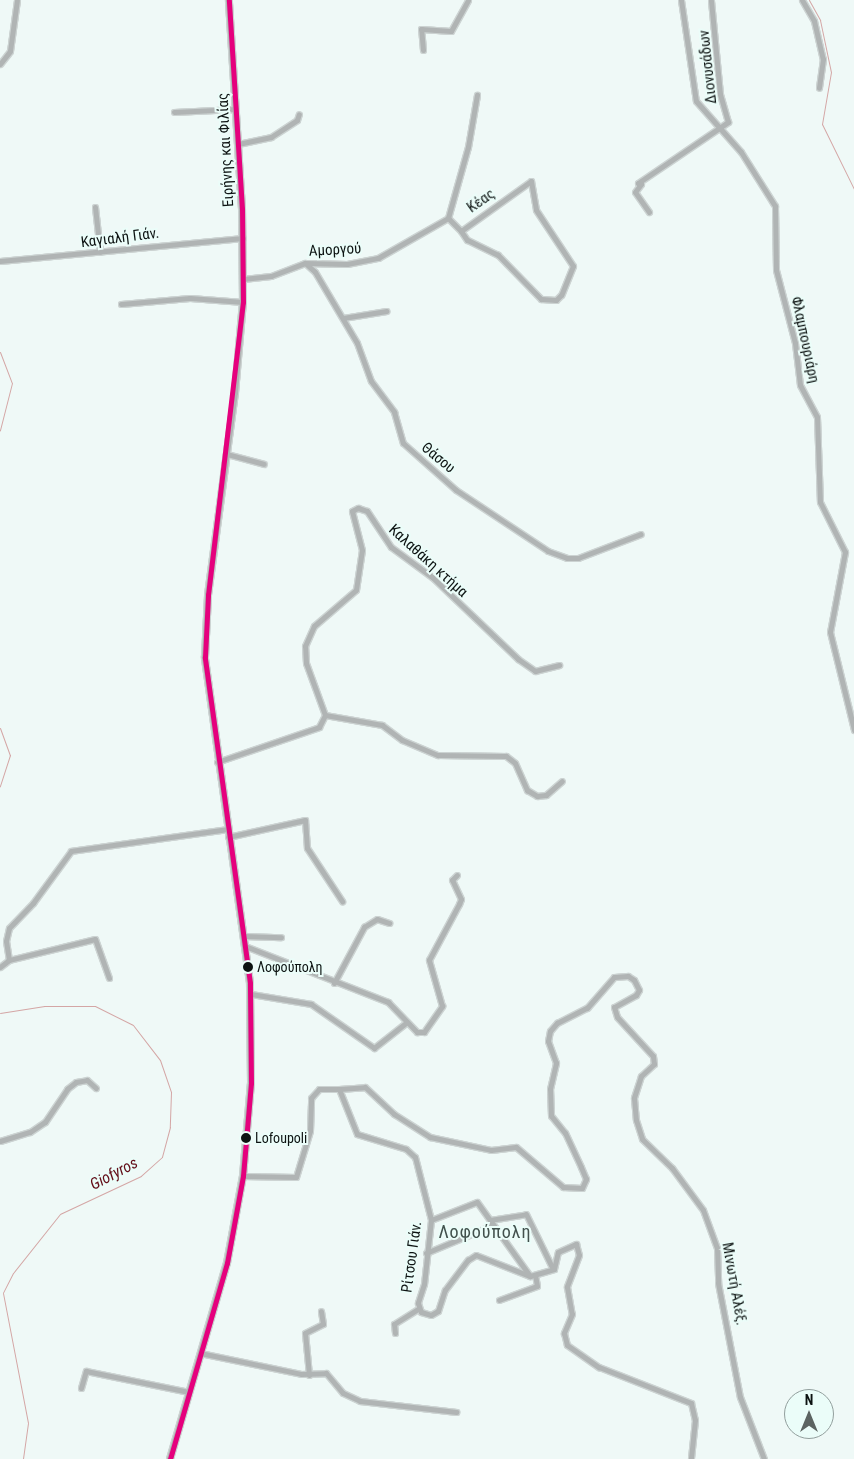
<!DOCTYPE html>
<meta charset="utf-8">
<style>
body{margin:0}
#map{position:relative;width:854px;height:1459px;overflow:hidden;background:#eff9f7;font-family:"Roboto Condensed",sans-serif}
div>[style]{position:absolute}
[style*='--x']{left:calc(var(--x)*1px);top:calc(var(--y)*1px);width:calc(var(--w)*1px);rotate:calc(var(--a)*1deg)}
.stream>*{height:1px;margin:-0.5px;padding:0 0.5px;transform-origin:0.5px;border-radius:0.5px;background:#d4a6a5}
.roads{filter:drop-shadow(1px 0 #ccd3d2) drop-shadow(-1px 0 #ccd3d2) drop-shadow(0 1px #ccd3d2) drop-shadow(0 -1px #ccd3d2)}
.minor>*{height:5px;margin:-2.5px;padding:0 2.5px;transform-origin:2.5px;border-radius:2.5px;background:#b0b4b4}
.tertiary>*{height:6px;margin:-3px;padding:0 3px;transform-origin:3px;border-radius:3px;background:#b0b4b4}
.bus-1>*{height:5px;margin:-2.5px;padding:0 2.5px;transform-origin:2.5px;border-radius:2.5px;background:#e5007d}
.dots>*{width:14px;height:14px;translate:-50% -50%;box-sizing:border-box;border:2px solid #ebfdf9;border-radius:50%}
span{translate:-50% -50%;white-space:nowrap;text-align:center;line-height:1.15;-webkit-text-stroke:4px #ebfdf9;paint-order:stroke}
.bus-label{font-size:14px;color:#0d1312}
.left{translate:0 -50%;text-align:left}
.street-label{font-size:15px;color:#0d1312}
.water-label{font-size:16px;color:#630d18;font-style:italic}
.quarter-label{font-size:18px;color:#42514d;letter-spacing:1px}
.north{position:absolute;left:784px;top:1389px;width:50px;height:50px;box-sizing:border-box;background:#ebfdf9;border:1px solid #929f9d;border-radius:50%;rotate:0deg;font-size:14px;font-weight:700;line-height:20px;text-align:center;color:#0d1312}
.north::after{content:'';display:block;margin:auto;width:18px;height:22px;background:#5c6462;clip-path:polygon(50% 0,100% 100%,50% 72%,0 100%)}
</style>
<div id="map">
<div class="stream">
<i style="--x:809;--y:0;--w:23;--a:61"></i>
<i style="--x:820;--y:20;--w:53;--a:78.1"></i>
<i style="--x:831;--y:72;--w:53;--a:99.8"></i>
<i style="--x:822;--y:124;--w:72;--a:63.8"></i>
<i style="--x:0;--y:352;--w:33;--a:69"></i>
<i style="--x:12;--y:383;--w:49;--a:104.3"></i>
<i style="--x:0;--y:728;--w:29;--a:70"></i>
<i style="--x:10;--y:755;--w:33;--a:108"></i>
<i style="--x:0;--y:1013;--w:45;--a:-9"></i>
<i style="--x:44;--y:1006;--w:51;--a:0"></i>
<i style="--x:95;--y:1006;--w:42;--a:26.6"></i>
<i style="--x:133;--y:1025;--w:44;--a:52.4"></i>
<i style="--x:160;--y:1060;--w:34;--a:71"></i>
<i style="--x:171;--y:1092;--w:35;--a:92"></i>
<i style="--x:170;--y:1127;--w:31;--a:105"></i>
<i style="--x:162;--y:1157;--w:28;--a:138"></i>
<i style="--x:141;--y:1176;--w:89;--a:154.9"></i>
<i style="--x:60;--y:1214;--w:75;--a:128.5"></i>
<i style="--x:13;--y:1273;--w:22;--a:117"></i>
<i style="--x:3;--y:1293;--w:132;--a:79.1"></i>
<i style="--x:28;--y:1423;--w:36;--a:98"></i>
</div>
<div class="roads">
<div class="minor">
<i style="--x:681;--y:0;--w:102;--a:81.6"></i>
<i style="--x:696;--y:101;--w:68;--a:48.6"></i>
<i style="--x:741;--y:152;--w:64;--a:57.8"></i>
<i style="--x:775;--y:206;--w:64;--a:89.1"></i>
<i style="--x:776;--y:270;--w:75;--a:75.4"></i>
<i style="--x:795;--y:343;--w:42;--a:83.2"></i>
<i style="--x:800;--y:385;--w:36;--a:62"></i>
<i style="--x:817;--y:417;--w:85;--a:88"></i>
<i style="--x:820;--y:502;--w:56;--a:63.4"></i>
<i style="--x:845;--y:552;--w:81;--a:100.6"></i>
<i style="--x:830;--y:632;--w:101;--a:76.2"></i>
<i style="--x:802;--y:0;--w:24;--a:60"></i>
<i style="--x:814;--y:21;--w:39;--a:77"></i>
<i style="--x:823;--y:59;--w:29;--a:98"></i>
<i style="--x:423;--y:50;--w:21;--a:-95"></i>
<i style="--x:421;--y:29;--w:30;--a:4"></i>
<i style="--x:451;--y:31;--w:35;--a:-61"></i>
<i style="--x:0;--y:64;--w:16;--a:-52"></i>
<i style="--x:10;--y:51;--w:51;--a:-82.2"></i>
<i style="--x:174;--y:112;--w:62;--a:-2.8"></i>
<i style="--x:238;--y:144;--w:34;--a:-12"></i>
<i style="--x:271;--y:137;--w:31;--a:-33"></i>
<i style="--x:297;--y:120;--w:6;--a:-72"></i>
<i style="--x:95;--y:207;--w:45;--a:83.7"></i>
<i style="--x:649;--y:212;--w:24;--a:-125"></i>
<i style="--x:635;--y:192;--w:10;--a:-53"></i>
<i style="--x:641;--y:184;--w:3;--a:-162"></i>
<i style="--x:638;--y:183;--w:109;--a:-34.1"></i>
<i style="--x:728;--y:122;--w:29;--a:-106"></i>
<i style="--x:720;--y:94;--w:94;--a:-95.5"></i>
<i style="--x:448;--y:218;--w:18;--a:45"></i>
<i style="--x:461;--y:231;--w:86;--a:-35.5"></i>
<i style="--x:531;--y:181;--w:29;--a:80"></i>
<i style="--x:536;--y:210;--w:67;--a:56.5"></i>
<i style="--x:573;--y:266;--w:31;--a:112"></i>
<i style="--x:561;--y:295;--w:7;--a:135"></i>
<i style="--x:556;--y:300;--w:15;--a:-176"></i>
<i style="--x:541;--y:299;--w:62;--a:-134.3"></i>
<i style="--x:498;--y:255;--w:34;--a:-154"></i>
<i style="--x:467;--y:240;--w:11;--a:-124"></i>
<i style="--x:448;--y:218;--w:74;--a:-74.3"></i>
<i style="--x:468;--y:147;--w:53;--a:-80.2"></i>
<i style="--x:0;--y:261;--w:244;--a:-5.4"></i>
<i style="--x:305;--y:263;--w:13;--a:42"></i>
<i style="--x:315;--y:272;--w:82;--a:59.4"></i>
<i style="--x:357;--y:343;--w:40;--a:69.8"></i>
<i style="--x:371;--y:381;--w:39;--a:53"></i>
<i style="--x:394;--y:412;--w:32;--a:74"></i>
<i style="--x:403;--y:443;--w:71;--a:41.6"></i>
<i style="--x:456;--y:490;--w:110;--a:33.5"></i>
<i style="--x:548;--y:551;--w:20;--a:20"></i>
<i style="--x:567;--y:558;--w:11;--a:0"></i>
<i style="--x:578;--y:558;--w:67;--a:-20.9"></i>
<i style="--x:243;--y:279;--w:28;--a:-6"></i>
<i style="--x:271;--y:276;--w:36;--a:-21"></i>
<i style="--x:305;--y:263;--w:42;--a:1.4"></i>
<i style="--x:347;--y:264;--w:32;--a:-11"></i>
<i style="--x:378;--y:258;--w:81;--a:-29.7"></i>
<i style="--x:121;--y:304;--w:69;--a:-5"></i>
<i style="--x:190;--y:298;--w:53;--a:4.3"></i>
<i style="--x:343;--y:318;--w:44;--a:-9.2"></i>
<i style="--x:227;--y:454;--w:38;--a:15"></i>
<i style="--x:325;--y:715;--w:58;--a:10"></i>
<i style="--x:382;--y:725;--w:25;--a:37"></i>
<i style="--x:402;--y:740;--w:39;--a:23"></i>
<i style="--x:438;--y:755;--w:68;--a:0.8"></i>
<i style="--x:506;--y:756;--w:11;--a:38"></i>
<i style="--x:515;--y:763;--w:30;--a:66"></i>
<i style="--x:527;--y:790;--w:12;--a:31"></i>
<i style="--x:537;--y:796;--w:9;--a:-6"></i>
<i style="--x:546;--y:795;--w:21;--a:-41"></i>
<i style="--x:217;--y:762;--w:108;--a:-18.9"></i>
<i style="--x:319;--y:727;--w:13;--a:-63"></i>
<i style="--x:325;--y:715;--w:55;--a:-110.1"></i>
<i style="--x:306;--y:663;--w:17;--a:-93"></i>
<i style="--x:305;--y:646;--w:22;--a:-66"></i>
<i style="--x:314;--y:626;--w:55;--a:-40.6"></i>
<i style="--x:356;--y:590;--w:40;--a:-81.5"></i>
<i style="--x:362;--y:550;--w:40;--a:-104.4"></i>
<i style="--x:352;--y:511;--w:7;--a:-27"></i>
<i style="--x:358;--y:508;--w:9;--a:18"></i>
<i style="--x:367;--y:511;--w:43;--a:56.3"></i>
<i style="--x:391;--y:547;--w:51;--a:36.2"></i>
<i style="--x:432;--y:577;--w:119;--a:43.6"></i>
<i style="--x:518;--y:659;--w:21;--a:35"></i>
<i style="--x:535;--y:671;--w:25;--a:-14"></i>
<i style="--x:228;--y:837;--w:79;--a:-12.4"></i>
<i style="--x:305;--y:820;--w:28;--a:86"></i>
<i style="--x:307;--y:848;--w:64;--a:56.6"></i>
<i style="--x:244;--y:936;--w:37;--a:2"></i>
<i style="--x:245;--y:946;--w:154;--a:21.4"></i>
<i style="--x:388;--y:1002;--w:42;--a:46"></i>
<i style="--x:417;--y:1032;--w:7;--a:0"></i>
<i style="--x:424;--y:1032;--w:32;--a:-55"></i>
<i style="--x:442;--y:1006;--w:48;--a:-105.8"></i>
<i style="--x:429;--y:960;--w:64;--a:-61.8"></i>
<i style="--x:459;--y:904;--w:5;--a:-68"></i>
<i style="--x:461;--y:899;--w:21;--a:-115"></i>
<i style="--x:452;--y:880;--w:7;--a:-45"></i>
<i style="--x:0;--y:967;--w:11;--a:-38"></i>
<i style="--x:109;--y:978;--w:41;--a:-109.7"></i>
<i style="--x:95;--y:939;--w:89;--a:166.3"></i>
<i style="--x:9;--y:960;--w:19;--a:-99"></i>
<i style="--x:6;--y:941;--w:13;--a:-77"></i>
<i style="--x:9;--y:928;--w:35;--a:-46"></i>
<i style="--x:33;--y:903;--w:64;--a:-53.8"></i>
<i style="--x:71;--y:851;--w:158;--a:-8"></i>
<i style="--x:334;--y:983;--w:64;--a:-61.8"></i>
<i style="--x:364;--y:927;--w:15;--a:-32"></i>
<i style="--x:377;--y:919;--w:13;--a:18"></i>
<i style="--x:251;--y:994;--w:61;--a:9.5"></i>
<i style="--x:311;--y:1004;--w:77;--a:34.9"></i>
<i style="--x:374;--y:1048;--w:42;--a:-38.2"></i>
<i style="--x:339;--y:1089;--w:26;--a:-4"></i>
<i style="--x:365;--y:1087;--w:40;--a:43"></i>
<i style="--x:394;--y:1114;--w:43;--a:32.6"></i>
<i style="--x:430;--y:1137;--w:62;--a:12"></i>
<i style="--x:491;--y:1150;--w:25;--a:-7"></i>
<i style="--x:516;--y:1147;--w:62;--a:40.4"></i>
<i style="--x:563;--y:1187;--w:19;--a:3"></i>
<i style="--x:582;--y:1188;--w:10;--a:-66"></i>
<i style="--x:586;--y:1179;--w:13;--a:-113"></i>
<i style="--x:581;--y:1167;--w:38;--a:-115"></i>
<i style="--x:565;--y:1133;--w:22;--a:-129"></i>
<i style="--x:551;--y:1116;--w:27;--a:-92"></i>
<i style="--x:550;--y:1089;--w:27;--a:-77"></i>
<i style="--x:556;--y:1063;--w:23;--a:-110"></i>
<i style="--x:548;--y:1041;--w:10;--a:-79"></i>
<i style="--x:550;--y:1031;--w:11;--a:-49"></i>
<i style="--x:557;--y:1023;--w:34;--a:-27"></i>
<i style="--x:587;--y:1008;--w:41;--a:-48.9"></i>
<i style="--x:614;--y:977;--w:14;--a:-4"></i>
<i style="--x:628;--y:976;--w:7;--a:34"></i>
<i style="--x:634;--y:980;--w:11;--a:63"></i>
<i style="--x:639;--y:990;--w:6;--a:121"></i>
<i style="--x:636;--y:995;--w:25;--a:151"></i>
<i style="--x:614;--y:1007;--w:10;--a:73"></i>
<i style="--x:617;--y:1017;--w:53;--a:47.3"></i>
<i style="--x:653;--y:1056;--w:8;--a:83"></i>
<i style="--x:654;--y:1064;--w:18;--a:137"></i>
<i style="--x:641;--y:1076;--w:23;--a:108"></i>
<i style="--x:634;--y:1098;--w:22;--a:85"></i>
<i style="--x:636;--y:1120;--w:20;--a:72"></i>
<i style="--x:642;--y:1139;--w:42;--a:44"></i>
<i style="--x:672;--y:1168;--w:52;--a:53.6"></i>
<i style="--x:703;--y:1210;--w:40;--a:69.8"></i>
<i style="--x:717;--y:1248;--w:35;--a:88"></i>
<i style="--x:718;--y:1283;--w:116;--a:79.1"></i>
<i style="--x:740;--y:1397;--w:66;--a:68.8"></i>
<i style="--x:0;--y:1141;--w:31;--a:-17"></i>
<i style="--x:30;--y:1132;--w:18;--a:-34"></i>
<i style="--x:45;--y:1122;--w:40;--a:-56"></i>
<i style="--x:67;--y:1089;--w:11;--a:-38"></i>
<i style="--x:76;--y:1082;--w:11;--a:-10"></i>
<i style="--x:87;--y:1080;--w:12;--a:42"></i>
<i style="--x:243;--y:1176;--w:53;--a:1.1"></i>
<i style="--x:296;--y:1177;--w:48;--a:-73.1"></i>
<i style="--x:310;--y:1131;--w:33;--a:-88"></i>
<i style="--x:311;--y:1098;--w:12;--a:-48"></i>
<i style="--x:319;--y:1089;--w:20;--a:0"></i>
<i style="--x:339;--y:1089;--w:48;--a:68.2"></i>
<i style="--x:357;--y:1134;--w:51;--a:17"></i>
<i style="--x:406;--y:1149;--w:12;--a:42"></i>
<i style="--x:415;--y:1157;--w:65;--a:75.7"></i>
<i style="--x:431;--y:1220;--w:64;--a:96.2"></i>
<i style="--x:424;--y:1284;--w:20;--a:108"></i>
<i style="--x:418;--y:1303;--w:9;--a:72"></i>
<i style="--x:421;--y:1312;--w:10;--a:17"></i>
<i style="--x:431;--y:1315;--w:8;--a:-30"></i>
<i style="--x:438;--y:1311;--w:22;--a:-72"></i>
<i style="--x:445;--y:1290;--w:38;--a:-53"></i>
<i style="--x:468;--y:1260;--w:9;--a:-32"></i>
<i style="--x:476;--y:1255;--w:58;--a:21.3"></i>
<i style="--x:530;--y:1276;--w:25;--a:-16"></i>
<i style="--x:554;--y:1269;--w:17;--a:-77"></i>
<i style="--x:558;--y:1252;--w:20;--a:-24"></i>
<i style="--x:576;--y:1244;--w:11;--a:75"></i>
<i style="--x:579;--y:1255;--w:34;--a:111"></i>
<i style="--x:567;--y:1287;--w:27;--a:80"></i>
<i style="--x:572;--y:1314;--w:21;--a:113"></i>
<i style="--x:564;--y:1333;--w:12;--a:76"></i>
<i style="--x:567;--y:1345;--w:39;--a:35"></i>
<i style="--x:599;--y:1367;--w:99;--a:21.4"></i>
<i style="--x:691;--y:1403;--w:17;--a:77"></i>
<i style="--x:695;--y:1420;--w:39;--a:96"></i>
<i style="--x:431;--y:1220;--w:49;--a:-21.4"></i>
<i style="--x:477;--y:1202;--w:91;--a:54.4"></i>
<i style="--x:490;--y:1220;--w:36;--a:-9"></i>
<i style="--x:526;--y:1214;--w:61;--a:63.9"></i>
<i style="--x:426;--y:1253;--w:73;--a:-22.7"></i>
<i style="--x:499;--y:1300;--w:40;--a:-20.2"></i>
<i style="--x:537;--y:1286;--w:11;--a:-100"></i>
<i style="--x:395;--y:1333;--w:9;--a:-96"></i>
<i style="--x:394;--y:1324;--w:28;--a:-32"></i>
<i style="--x:200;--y:1353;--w:103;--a:11.7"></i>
<i style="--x:301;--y:1374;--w:25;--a:-2"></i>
<i style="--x:326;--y:1373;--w:26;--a:50"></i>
<i style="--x:343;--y:1393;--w:19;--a:25"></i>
<i style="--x:360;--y:1401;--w:97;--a:6.5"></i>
<i style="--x:309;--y:1375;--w:42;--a:-95.4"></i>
<i style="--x:305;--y:1333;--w:20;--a:-27"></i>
<i style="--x:323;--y:1324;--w:13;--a:-99"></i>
<i style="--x:81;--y:1388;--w:18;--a:-74"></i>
<i style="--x:86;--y:1371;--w:105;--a:11.5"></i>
</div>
<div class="tertiary">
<i style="--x:170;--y:1459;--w:204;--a:-73.8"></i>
<i style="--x:227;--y:1263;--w:88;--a:-79.6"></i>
<i style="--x:243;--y:1176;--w:93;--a:-85.1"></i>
<i style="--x:251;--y:1083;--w:100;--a:-90.6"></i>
<i style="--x:250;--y:983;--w:329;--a:-97.9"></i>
<i style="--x:205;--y:657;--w:62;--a:-87.2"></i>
<i style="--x:208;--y:595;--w:204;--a:-82.4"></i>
<i style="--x:235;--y:393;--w:91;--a:-85"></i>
<i style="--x:243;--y:302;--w:93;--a:-90.6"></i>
<i style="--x:242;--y:209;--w:209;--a:-93.6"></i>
</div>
</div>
<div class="bus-1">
<i style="--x:170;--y:1459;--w:204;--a:-73.8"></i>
<i style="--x:227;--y:1263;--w:88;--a:-79.6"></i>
<i style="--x:243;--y:1176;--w:93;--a:-85.1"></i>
<i style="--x:251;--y:1083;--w:100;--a:-90.6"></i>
<i style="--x:250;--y:983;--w:329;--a:-97.9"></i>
<i style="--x:205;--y:657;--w:62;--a:-87.2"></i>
<i style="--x:208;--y:595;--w:295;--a:-83.2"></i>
<i style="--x:243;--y:302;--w:93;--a:-90.6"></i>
<i style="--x:242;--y:209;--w:209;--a:-93.6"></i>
</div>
<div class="dots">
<i style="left:248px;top:967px;background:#0d1312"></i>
<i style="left:246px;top:1138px;background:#0d1312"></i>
</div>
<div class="bus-label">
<span class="left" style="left:257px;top:967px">Λοφούπολη</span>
<span class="left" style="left:255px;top:1138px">Lofoupoli</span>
</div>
<div class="street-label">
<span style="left:708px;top:67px;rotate:-96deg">Διονυσάδων</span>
<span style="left:226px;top:150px;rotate:-93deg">Ειρήνης και Φιλίας</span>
<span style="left:481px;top:201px;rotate:-35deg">Κέας</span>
<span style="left:120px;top:238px;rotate:-7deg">Καγιαλή Γιάν.</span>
<span style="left:335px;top:250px;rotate:-3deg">Αμοργού</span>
<span style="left:805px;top:340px;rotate:78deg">Φλαμπουριάρη</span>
<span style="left:438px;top:458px;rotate:40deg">Θάσου</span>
<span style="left:428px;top:561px;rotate:42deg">Καλαθάκη κτήμα</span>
<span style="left:412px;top:1257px;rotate:-82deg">Ρίτσου Γιάν.</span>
<span style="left:734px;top:1284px;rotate:80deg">Μινωτή Αλέξ.</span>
</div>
<div class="water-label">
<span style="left:114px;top:1174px;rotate:-28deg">Giofyros</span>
</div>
<div class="quarter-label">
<span style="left:485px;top:1232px">Λοφούπολη</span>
</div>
<div class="north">N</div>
</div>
